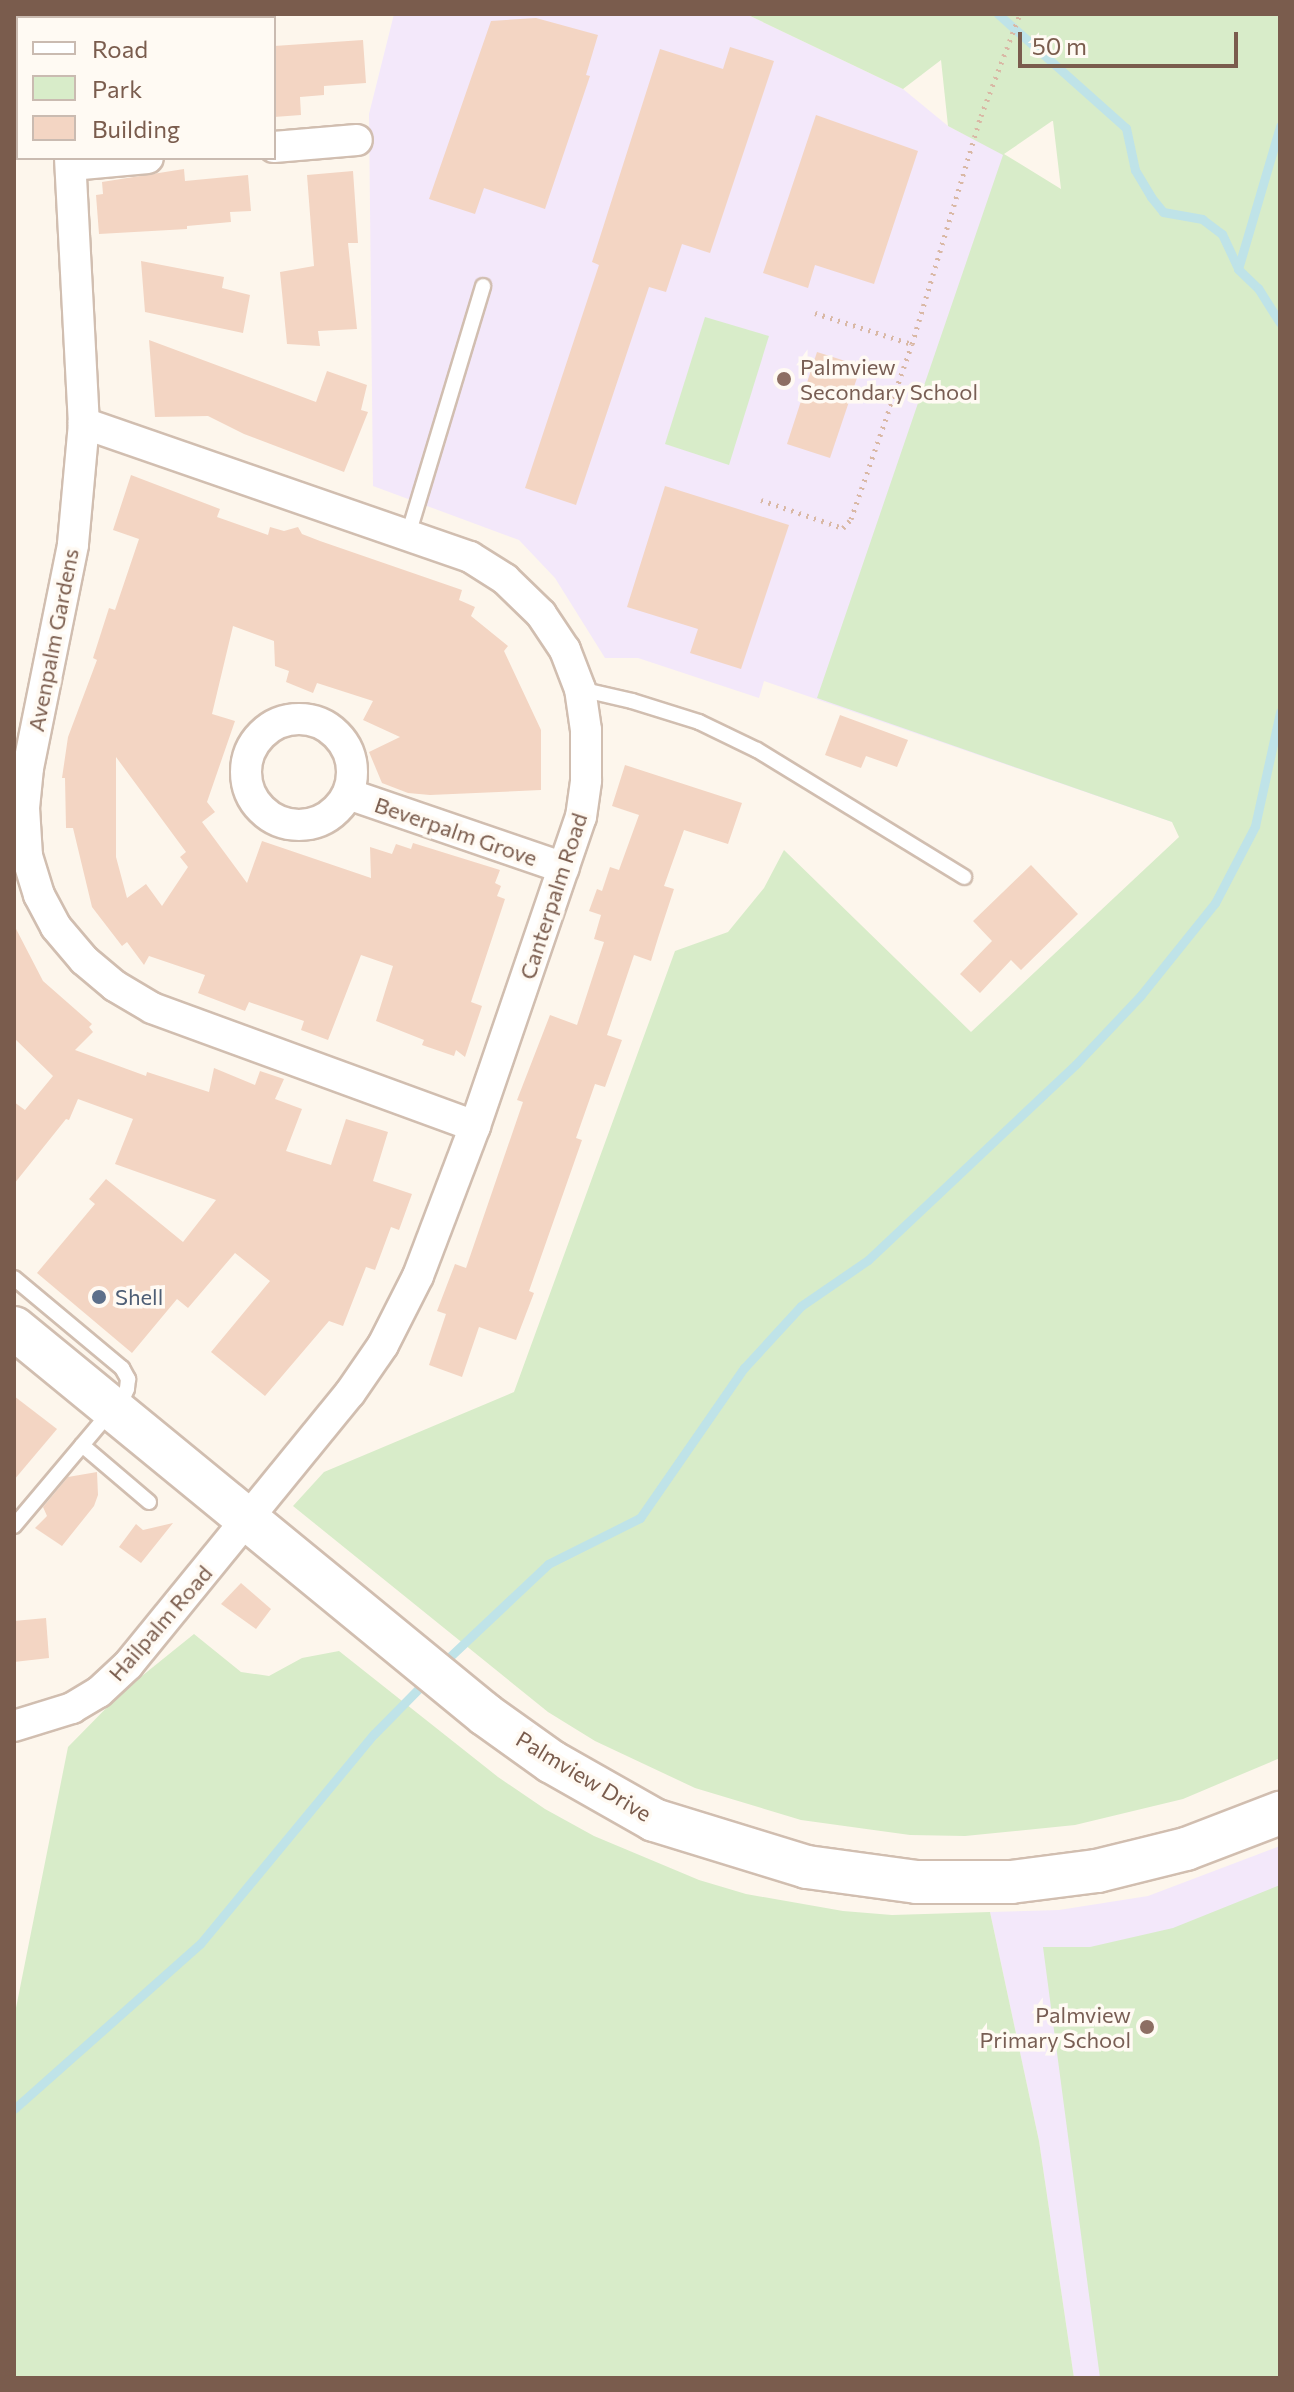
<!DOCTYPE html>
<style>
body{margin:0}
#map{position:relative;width:1294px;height:2392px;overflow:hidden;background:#fdf6ec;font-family:Commissioner,sans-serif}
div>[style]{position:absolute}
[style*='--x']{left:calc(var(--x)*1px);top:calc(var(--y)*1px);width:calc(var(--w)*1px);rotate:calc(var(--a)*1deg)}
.education>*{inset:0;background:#f3e8fa}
.green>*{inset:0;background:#d8ecc9}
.stream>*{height:9px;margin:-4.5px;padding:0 4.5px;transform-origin:4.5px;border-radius:4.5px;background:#bfe3e8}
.building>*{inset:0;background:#f3d5c3}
.path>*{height:5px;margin-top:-2.5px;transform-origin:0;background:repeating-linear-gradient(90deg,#d9b8a5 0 2px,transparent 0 8px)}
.roads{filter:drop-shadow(2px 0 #d1beb0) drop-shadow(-2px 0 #d1beb0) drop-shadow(0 2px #d1beb0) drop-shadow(0 -2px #d1beb0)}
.lane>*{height:14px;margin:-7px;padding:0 7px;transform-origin:7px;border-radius:7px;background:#fff}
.street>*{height:30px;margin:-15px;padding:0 15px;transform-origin:15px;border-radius:15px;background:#fff}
.street>.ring{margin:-15px;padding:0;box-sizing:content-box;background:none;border:30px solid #fff;border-radius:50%}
.secondary>*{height:42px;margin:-21px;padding:0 21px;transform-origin:21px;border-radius:21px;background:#fff}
.dots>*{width:22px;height:22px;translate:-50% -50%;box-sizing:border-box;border:4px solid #fffaf3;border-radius:50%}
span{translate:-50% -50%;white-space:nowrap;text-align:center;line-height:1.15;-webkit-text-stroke:7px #fffaf3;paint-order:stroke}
.education-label{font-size:22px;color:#785e54}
.left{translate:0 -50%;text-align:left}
.right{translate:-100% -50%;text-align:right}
.street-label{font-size:22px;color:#7a5c4d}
.service-label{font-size:22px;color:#4e5e75}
.frame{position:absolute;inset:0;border:16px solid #7a5c4d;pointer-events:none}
.legend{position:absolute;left:16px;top:16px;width:260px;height:144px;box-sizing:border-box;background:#fffaf3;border:2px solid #cabbb1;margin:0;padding:10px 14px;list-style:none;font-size:24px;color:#7a5c4d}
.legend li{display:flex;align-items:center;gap:16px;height:40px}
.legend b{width:40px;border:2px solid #cabbb1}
.scale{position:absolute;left:1018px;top:32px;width:220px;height:36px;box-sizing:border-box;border:4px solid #7a5c4d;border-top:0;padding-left:10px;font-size:24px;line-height:28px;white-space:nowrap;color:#7a5c4d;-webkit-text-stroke:6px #fffaf3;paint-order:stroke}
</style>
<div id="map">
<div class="education">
<i style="clip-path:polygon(394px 14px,746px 14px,903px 89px,948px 126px,1003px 154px,1172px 822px,764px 681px,759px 698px,638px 658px,605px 658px,555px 578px,519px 540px,373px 486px,369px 114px)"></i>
<i style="clip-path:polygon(1280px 1846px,1280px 2378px,1074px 2378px,1039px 2141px,990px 1912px,1059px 1910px,1148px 1896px)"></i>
</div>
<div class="green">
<i style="clip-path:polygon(evenodd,746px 14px,1280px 14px,1280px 1758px,1183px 1799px,1075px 1825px,965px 1836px,910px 1835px,801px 1820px,695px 1788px,595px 1741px,548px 1712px,293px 1506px,324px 1472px,514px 1392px,675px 951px,728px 932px,764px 888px,784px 850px,971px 1032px,1179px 837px,1172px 822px,817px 698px,1003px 155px,948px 126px,941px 60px,903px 89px,746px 14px,1052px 121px,1053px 121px,1061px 189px,1004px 154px,1052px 121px)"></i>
<i style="clip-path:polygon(705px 317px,769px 336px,729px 465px,665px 444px)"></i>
<i style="clip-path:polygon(194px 1634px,241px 1672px,269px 1676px,302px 1658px,339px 1651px,498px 1777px,545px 1809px,594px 1836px,699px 1880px,746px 1894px,843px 1911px,892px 1915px,990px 1912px,1039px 2141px,1074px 2378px,14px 2378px,14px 2018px,68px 1747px,122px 1692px)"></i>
<i style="clip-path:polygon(1280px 1885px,1280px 2378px,1100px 2378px,1043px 1947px,1090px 1947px,1173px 1928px)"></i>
</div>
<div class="stream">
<i style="--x:998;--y:14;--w:171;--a:41.7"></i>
<i style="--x:1126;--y:128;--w:43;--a:77.9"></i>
<i style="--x:1135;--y:170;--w:31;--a:59"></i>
<i style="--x:1151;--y:197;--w:19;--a:51"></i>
<i style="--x:1163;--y:212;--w:40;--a:10"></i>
<i style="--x:1202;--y:219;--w:25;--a:37"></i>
<i style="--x:1222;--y:234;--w:38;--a:65"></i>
<i style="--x:1238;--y:269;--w:28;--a:44"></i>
<i style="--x:1258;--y:288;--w:41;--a:57.8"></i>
<i style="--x:1238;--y:269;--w:149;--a:-73.6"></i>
<i style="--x:441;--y:1665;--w:147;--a:-43.3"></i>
<i style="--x:548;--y:1564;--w:103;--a:-26.6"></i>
<i style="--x:640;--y:1518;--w:183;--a:-55.3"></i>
<i style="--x:744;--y:1368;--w:84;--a:-47.4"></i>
<i style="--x:801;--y:1306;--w:81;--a:-34.5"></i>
<i style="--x:868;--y:1260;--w:287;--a:-43.3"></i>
<i style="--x:1077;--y:1063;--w:93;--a:-46.7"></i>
<i style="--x:1141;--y:995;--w:118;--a:-51.2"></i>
<i style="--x:1215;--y:903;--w:87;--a:-62.5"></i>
<i style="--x:1255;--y:826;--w:117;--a:-77.6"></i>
<i style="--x:14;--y:2109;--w:249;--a:-41.6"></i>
<i style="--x:200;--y:1944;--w:273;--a:-50.4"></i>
<i style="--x:374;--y:1734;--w:77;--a:-45.5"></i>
</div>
<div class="building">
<i style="clip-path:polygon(536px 18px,598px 35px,586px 75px,590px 76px,545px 209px,484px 188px,475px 214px,429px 199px,491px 21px)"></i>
<i style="clip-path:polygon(363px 40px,366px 83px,324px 86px,324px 95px,300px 97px,301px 115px,274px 117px,274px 46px)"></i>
<i style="clip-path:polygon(730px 47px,774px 61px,710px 253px,682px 244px,666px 292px,649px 287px,576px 505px,525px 488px,599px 265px,592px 262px,660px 49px,723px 69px)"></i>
<i style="clip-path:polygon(816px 115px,918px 151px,874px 284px,815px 265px,808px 288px,763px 273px)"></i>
<i style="clip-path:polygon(184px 169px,185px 181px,248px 175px,251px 211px,230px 212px,231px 222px,187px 226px,187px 229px,99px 234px,96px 195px,103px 194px,102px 182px)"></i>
<i style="clip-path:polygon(353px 171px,358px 243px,348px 243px,357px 329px,318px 331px,320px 346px,287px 344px,280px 272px,314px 266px,307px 175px)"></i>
<i style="clip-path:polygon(141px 261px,224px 277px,222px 288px,250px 295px,243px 333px,145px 312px)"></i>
<i style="clip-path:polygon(149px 340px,316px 402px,327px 371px,367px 385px,361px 410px,368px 412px,344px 472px,244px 434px,208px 416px,155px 417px)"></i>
<i style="clip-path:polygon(817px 352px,861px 366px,830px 458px,787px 444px)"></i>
<i style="clip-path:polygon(evenodd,131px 475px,220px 509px,217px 517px,268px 535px,270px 527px,284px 531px,298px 527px,302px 534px,320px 541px,462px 590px,459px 600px,475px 607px,471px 616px,508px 646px,504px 651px,541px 730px,541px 790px,430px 795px,408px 793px,382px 783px,369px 752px,400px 737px,363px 720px,373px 701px,317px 683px,313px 693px,286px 682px,289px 671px,275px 666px,274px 641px,233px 626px,212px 714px,235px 721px,207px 802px,215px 812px,202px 822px,247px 883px,262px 841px,371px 878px,370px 847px,392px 854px,396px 844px,411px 849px,413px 843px,500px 870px,495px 883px,501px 886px,497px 896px,505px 899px,471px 1002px,482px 1006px,465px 1057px,456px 1050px,454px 1056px,422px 1045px,424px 1040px,376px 1021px,393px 966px,361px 955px,328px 1040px,301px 1030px,304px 1021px,249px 1002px,245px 1011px,198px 993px,205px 975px,149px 956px,144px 965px,127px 942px,122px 946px,92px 907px,73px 828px,66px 828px,65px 778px,62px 778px,68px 737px,97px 660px,93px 658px,109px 608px,115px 610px,139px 539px,113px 530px,131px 475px,116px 757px,186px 852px,180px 857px,188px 867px,162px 906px,146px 884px,127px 898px,116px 857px,116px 757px)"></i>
<i style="clip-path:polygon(665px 486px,789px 525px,741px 669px,690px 653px,698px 629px,627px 607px)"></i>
<i style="clip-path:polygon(840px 715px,908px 740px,897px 767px,866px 756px,861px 768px,825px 755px)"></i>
<i style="clip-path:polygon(625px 765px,742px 803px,728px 844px,684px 830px,664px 886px,674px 889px,658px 938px,651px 961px,634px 955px,607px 1035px,622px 1040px,605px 1087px,595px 1084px,576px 1138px,582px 1140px,529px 1291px,534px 1293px,516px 1340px,479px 1327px,462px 1377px,429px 1365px,446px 1314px,437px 1311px,455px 1264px,466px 1268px,523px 1102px,517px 1100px,550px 1015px,577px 1025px,604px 942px,594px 939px,601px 915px,589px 911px,597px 889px,602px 891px,610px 867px,619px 870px,639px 815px,612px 806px)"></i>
<i style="clip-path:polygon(1031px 865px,1078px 914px,1021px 970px,1011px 960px,980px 993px,960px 974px,992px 941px,973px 921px)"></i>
<i style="clip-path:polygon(14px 925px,43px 981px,92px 1024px,89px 1027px,93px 1032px,75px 1050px,146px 1076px,147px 1072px,209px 1092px,214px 1068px,255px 1085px,260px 1071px,284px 1079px,275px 1099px,302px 1109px,286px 1151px,331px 1165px,346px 1119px,388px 1132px,373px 1181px,412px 1194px,399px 1230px,391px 1227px,375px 1270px,366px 1267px,343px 1326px,329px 1321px,265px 1396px,211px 1352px,270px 1281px,235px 1253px,188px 1308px,177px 1299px,132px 1353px,37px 1273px,95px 1204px,89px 1199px,106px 1179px,183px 1242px,216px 1200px,115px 1164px,133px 1119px,78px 1099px,69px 1120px,66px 1119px,14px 1184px,14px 1102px,25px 1110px,53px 1076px,14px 1038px)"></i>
<i style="clip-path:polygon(14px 1396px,57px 1429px,14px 1480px)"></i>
<i style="clip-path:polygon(97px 1472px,98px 1495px,94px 1506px,62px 1546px,35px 1528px,47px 1516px,43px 1507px,68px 1477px)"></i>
<i style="clip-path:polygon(173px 1523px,141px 1563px,119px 1547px,136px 1524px,143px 1530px)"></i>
<i style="clip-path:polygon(241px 1583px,271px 1609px,256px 1629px,221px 1604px)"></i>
<i style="clip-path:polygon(46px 1618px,49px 1658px,14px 1662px,14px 1621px)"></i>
</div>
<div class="path">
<i style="--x:815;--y:313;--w:102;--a:17.7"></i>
<i style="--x:761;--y:500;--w:87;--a:18.9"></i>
<i style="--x:843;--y:528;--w:12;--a:-48"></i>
<i style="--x:851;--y:519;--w:185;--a:-70.8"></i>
<i style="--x:912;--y:344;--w:238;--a:-73.2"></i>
<i style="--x:981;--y:116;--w:109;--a:-69.1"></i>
</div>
<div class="roads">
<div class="lane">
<i style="--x:408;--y:535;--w:260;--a:-73.2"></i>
<i style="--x:580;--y:689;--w:53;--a:13"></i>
<i style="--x:632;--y:701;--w:70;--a:17.4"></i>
<i style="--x:699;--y:722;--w:64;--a:25.8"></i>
<i style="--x:757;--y:750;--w:243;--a:31.5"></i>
<i style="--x:14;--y:1278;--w:141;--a:39.8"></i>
<i style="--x:122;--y:1368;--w:13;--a:61"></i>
<i style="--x:128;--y:1379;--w:10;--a:96"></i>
<i style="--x:127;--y:1389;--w:20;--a:114"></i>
<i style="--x:82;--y:1445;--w:88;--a:40.4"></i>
<i style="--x:14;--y:1526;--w:149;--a:-49.9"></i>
</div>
<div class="street">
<i style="--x:59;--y:14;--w:4;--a:90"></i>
<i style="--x:274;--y:147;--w:83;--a:-4.8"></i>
<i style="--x:70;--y:158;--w:265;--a:87"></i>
<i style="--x:84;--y:423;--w:122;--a:95.2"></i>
<i style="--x:73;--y:545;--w:227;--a:101.4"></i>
<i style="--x:28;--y:768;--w:40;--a:95.7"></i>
<i style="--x:24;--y:808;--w:48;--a:86.4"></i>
<i style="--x:27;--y:856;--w:41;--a:72.9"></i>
<i style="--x:39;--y:895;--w:36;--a:62"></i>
<i style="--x:56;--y:927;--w:43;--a:49.7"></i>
<i style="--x:84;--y:960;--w:40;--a:40"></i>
<i style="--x:115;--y:986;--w:43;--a:30.7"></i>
<i style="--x:152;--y:1008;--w:344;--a:20.1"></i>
<i style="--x:71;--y:165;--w:77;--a:-5.2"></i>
<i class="ring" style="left:246px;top:719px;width:76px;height:76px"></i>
<i style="--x:348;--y:794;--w:228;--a:18.9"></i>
<i style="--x:14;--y:1726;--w:61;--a:-17.2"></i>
<i style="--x:72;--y:1708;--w:31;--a:-31"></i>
<i style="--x:99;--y:1692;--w:40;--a:-43"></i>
<i style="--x:128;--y:1665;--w:351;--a:-50.8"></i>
<i style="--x:350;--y:1393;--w:58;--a:-55.5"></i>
<i style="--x:383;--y:1345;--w:77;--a:-63.1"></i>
<i style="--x:418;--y:1276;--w:160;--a:-69.2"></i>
<i style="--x:475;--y:1126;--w:327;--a:-71.1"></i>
<i style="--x:581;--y:817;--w:37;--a:-82"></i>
<i style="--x:586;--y:780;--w:50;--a:-90"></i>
<i style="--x:586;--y:730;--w:41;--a:-98.3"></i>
<i style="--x:580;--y:689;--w:42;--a:-111"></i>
<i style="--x:565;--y:650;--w:43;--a:-123.7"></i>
<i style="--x:541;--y:614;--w:50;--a:-135.8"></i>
<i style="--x:505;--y:579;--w:41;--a:-147.8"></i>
<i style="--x:470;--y:557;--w:409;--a:-160.9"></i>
</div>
<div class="secondary">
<i style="--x:14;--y:1328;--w:610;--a:39.35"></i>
<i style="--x:486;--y:1715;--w:81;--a:35.5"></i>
<i style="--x:552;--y:1762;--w:117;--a:29.6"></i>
<i style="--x:654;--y:1820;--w:160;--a:17.1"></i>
<i style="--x:807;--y:1867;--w:111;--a:7.8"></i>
<i style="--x:917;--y:1882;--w:94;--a:0"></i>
<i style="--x:1011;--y:1882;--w:87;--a:-7.3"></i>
<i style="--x:1097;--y:1871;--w:92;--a:-13.9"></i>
<i style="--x:1186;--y:1849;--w:101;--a:-21"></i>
</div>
</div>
<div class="dots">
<i style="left:784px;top:379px;background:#8d6e63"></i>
<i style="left:99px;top:1297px;background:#5c6f8a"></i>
<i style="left:1147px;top:2027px;background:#8d6e63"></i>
</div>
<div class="education-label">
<span class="left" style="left:800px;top:379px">Palmview<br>Secondary School</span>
<span class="right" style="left:1131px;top:2027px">Palmview<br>Primary School</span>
</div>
<div class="street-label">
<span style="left:53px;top:640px;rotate:-79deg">Avenpalm Gardens</span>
<span style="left:456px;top:831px;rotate:19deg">Beverpalm Grove</span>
<span style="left:553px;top:896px;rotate:-72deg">Canterpalm Road</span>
<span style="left:160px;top:1623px;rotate:-49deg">Hailpalm Road</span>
<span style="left:584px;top:1776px;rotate:31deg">Palmview Drive</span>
</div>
<div class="service-label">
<span class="left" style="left:115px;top:1297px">Shell</span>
</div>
<div class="frame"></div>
<ul class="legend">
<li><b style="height:10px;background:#fff"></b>Road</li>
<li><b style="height:22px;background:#d8ecc9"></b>Park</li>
<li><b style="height:22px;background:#f3d5c3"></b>Building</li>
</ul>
<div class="scale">50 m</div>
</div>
